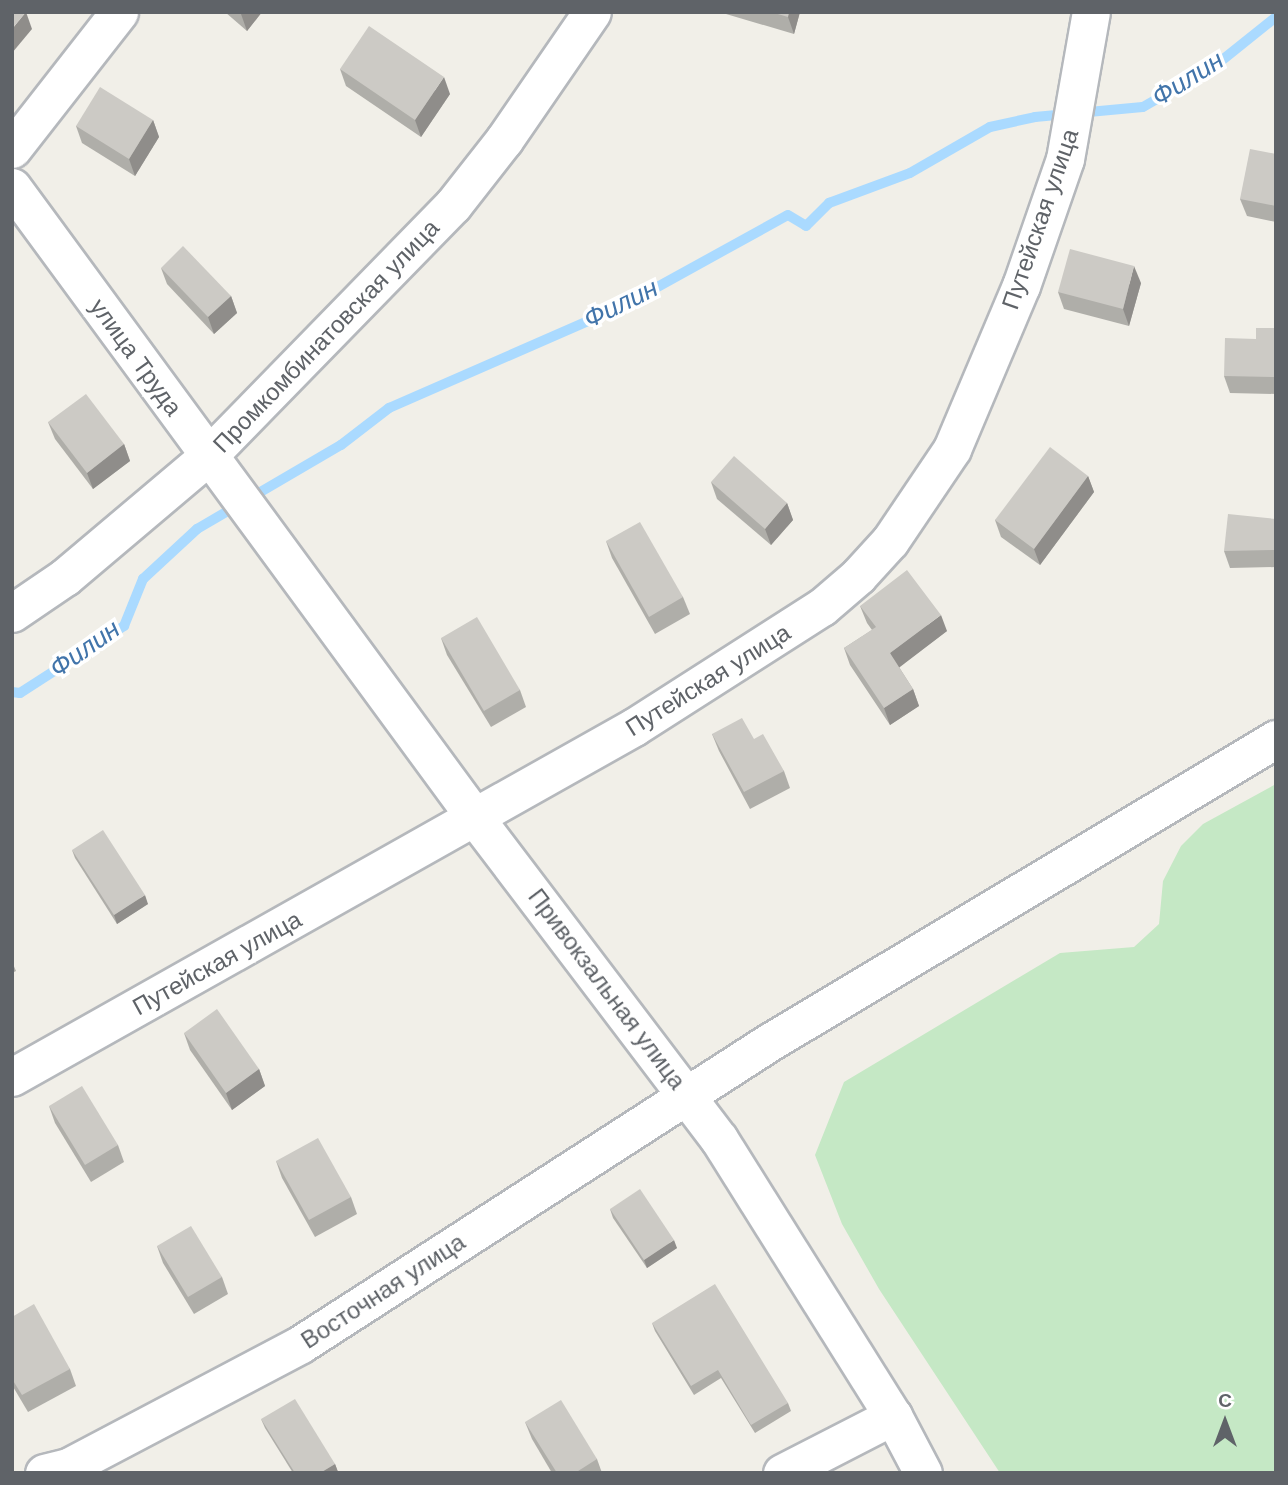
<!DOCTYPE html>
<meta charset="utf-8">
<style>
body{margin:0}
#map{position:relative;width:1288px;height:1485px;overflow:hidden;background:#f1efe8;font-family:Helvetica,sans-serif}
div>[style]{position:absolute}
[style*='--x']{left:calc(var(--x)*1px);top:calc(var(--y)*1px);width:calc(var(--w)*1px);rotate:calc(var(--a)*1deg)}
.green>*{inset:0;background:#c5e8c5}
.stream>*{height:10px;margin:-5px;padding:0 5px;transform-origin:5px;border-radius:5px;background:#aadaff}
.roads{filter:drop-shadow(2px 0 #b5b8bc) drop-shadow(-2px 0 #b5b8bc) drop-shadow(0 2px #b5b8bc) drop-shadow(0 -2px #b5b8bc)}
.minor>*{height:37px;margin:-18.5px;padding:0 18.5px;transform-origin:18.5px;border-radius:18.5px;background:#fff}
.wall>*{inset:0;background:#afaea9}
.shaded-wall>*{inset:0;background:#8f8d8a}
.building>*{inset:0;background:#cccac5}
span{translate:-50% -50%;white-space:nowrap;text-align:center;line-height:1.15;-webkit-text-stroke:7px #fff;paint-order:stroke}
.street-label{font-size:24px;color:#5f6368}
.water-label{font-size:26px;color:#4174aa;font-style:italic}
.frame{position:absolute;inset:0;border:14px solid #5f6368;pointer-events:none}
.north{position:absolute;left:1190px;top:1387px;width:70px;height:70px;-webkit-text-stroke:5px #fff;paint-order:stroke;rotate:0deg;font-size:19px;font-weight:700;line-height:28px;text-align:center;color:#5f6368}
.north::after{content:'';display:block;margin:auto;width:24px;height:32px;background:#5f6368;clip-path:polygon(50% 0,100% 100%,50% 72%,0 100%)}
</style>
<div id="map">
<div class="green">
<i style="clip-path:polygon(1276px 784px,1276px 1473px,1000px 1473px,879px 1289px,842px 1224px,815px 1155px,844px 1082px,1060px 953px,1134px 947px,1159px 924px,1163px 881px,1181px 846px,1203px 824px)"></i>
</div>
<div class="stream">
<i style="--x:12;--y:692;--w:8;--a:7"></i>
<i style="--x:20;--y:693;--w:124;--a:-32.8"></i>
<i style="--x:124;--y:626;--w:51;--a:-68"></i>
<i style="--x:143;--y:579;--w:74;--a:-42.8"></i>
<i style="--x:197;--y:529;--w:167;--a:-30.3"></i>
<i style="--x:341;--y:445;--w:61;--a:-37.6"></i>
<i style="--x:389;--y:408;--w:255;--a:-23.6"></i>
<i style="--x:623;--y:306;--w:188;--a:-28.9"></i>
<i style="--x:788;--y:215;--w:21;--a:31"></i>
<i style="--x:806;--y:226;--w:33;--a:-45"></i>
<i style="--x:829;--y:203;--w:86;--a:-20.3"></i>
<i style="--x:910;--y:173;--w:92;--a:-29.9"></i>
<i style="--x:990;--y:127;--w:46;--a:-12.5"></i>
<i style="--x:1035;--y:117;--w:108;--a:-5.3"></i>
<i style="--x:1143;--y:107;--w:84;--a:-29.9"></i>
<i style="--x:1216;--y:65;--w:77;--a:-38.7"></i>
</div>
<div class="roads">
<div class="minor">
<i style="--x:12;--y:149;--w:174;--a:-52"></i>
<i style="--x:12;--y:187;--w:784;--a:53.71"></i>
<i style="--x:476;--y:819;--w:402;--a:52.8"></i>
<i style="--x:719;--y:1139;--w:327;--a:57.9"></i>
<i style="--x:893;--y:1416;--w:64;--a:62.2"></i>
<i style="--x:12;--y:613;--w:64;--a:-34.2"></i>
<i style="--x:65;--y:577;--w:187;--a:-40.2"></i>
<i style="--x:208;--y:456;--w:351;--a:-45.7"></i>
<i style="--x:453;--y:205;--w:83;--a:-51.9"></i>
<i style="--x:504;--y:140;--w:155;--a:-55.5"></i>
<i style="--x:12;--y:1077;--w:714;--a:-29.37"></i>
<i style="--x:634;--y:727;--w:223;--a:-32.6"></i>
<i style="--x:822;--y:607;--w:48;--a:-40.7"></i>
<i style="--x:858;--y:576;--w:47;--a:-47.6"></i>
<i style="--x:890;--y:541;--w:111;--a:-56"></i>
<i style="--x:952;--y:449;--w:177;--a:-67.1"></i>
<i style="--x:1021;--y:286;--w:134;--a:-70.9"></i>
<i style="--x:1065;--y:159;--w:149;--a:-80"></i>
<i style="--x:44;--y:1473;--w:25;--a:-14"></i>
<i style="--x:68;--y:1467;--w:263;--a:-27.8"></i>
<i style="--x:301;--y:1344;--w:556;--a:-32.8"></i>
<i style="--x:768;--y:1043;--w:592;--a:-30.9"></i>
<i style="--x:782;--y:1473;--w:125;--a:-27.2"></i>
</div>
</div>
<div class="wall">
<i style="clip-path:polygon(225px 12px,262px 12px,247px 31px)"></i>
<i style="clip-path:polygon(725px 12px,800px 12px,794px 34px,726px 14px)"></i>
<i style="clip-path:polygon(340px 69px,450px 94px,421px 137px,346px 86px)"></i>
<i style="clip-path:polygon(153px 120px,159px 137px,135px 176px,82px 143px,76px 126px)"></i>
<i style="clip-path:polygon(1276px 154px,1276px 222px,1247px 216px,1240px 199px)"></i>
<i style="clip-path:polygon(161px 268px,231px 296px,237px 313px,214px 334px,167px 284px)"></i>
<i style="clip-path:polygon(1141px 283px,1129px 326px,1064px 309px,1058px 292px)"></i>
<i style="clip-path:polygon(1276px 328px,1276px 394px,1230px 393px,1224px 376px,1256px 339px)"></i>
<i style="clip-path:polygon(48px 422px,124px 444px,130px 461px,93px 489px,55px 439px)"></i>
<i style="clip-path:polygon(1088px 476px,1094px 492px,1040px 565px,1001px 537px,995px 520px)"></i>
<i style="clip-path:polygon(711px 482px,787px 503px,793px 520px,771px 545px,717px 499px)"></i>
<i style="clip-path:polygon(1276px 519px,1276px 567px,1230px 568px,1224px 551px)"></i>
<i style="clip-path:polygon(606px 541px,683px 597px,690px 614px,655px 634px,612px 558px)"></i>
<i style="clip-path:polygon(860px 606px,947px 631px,899px 667px,913px 689px,919px 706px,890px 725px,850px 665px,844px 648px,872px 630px,867px 623px)"></i>
<i style="clip-path:polygon(441px 638px,520px 690px,526px 707px,491px 727px,447px 655px)"></i>
<i style="clip-path:polygon(712px 734px,754px 739px,784px 771px,790px 788px,750px 809px,719px 751px)"></i>
<i style="clip-path:polygon(72px 850px,148px 904px,117px 924px,75px 858px)"></i>
<i style="clip-path:polygon(12px 962px,16px 971px,12px 973px)"></i>
<i style="clip-path:polygon(184px 1033px,259px 1069px,265px 1086px,232px 1110px,190px 1050px)"></i>
<i style="clip-path:polygon(49px 1106px,118px 1145px,124px 1162px,91px 1182px,55px 1123px)"></i>
<i style="clip-path:polygon(276px 1161px,351px 1197px,357px 1214px,315px 1237px,282px 1178px)"></i>
<i style="clip-path:polygon(610px 1209px,677px 1248px,647px 1268px,613px 1218px)"></i>
<i style="clip-path:polygon(157px 1246px,222px 1277px,228px 1294px,194px 1314px,163px 1263px)"></i>
<i style="clip-path:polygon(12px 1317px,70px 1369px,76px 1386px,28px 1412px,12px 1385px)"></i>
<i style="clip-path:polygon(652px 1323px,788px 1403px,791px 1411px,755px 1433px,721px 1378px,694px 1395px,655px 1331px)"></i>
<i style="clip-path:polygon(261px 1419px,335px 1464px,338px 1472px,293px 1473px,265px 1428px)"></i>
<i style="clip-path:polygon(525px 1422px,597px 1459px,602px 1473px,552px 1473px,532px 1439px)"></i>
</div>
<div class="shaded-wall">
<i style="clip-path:polygon(26px 12px,32px 29px,12px 53px,12px 29px)"></i>
<i style="clip-path:polygon(242px 12px,262px 12px,247px 31px,241px 14px)"></i>
<i style="clip-path:polygon(789px 12px,800px 12px,794px 34px,788px 17px)"></i>
<i style="clip-path:polygon(444px 77px,450px 94px,421px 137px,415px 120px)"></i>
<i style="clip-path:polygon(153px 120px,159px 137px,135px 176px,129px 159px)"></i>
<i style="clip-path:polygon(1134px 266px,1141px 283px,1129px 326px,1123px 309px)"></i>
<i style="clip-path:polygon(231px 296px,237px 313px,214px 334px,208px 317px)"></i>
<i style="clip-path:polygon(124px 444px,130px 461px,93px 489px,87px 473px)"></i>
<i style="clip-path:polygon(1088px 476px,1094px 492px,1040px 565px,1034px 549px)"></i>
<i style="clip-path:polygon(787px 503px,793px 520px,771px 545px,765px 529px)"></i>
<i style="clip-path:polygon(941px 615px,947px 631px,896px 670px,890px 653px)"></i>
<i style="clip-path:polygon(913px 689px,919px 706px,890px 725px,884px 708px)"></i>
<i style="clip-path:polygon(145px 895px,148px 904px,117px 924px,114px 915px)"></i>
<i style="clip-path:polygon(259px 1069px,265px 1086px,232px 1110px,226px 1093px)"></i>
<i style="clip-path:polygon(674px 1240px,677px 1248px,647px 1268px,644px 1260px)"></i>
<i style="clip-path:polygon(335px 1464px,338px 1472px,320px 1473px)"></i>
</div>
<div class="building">
<i style="clip-path:polygon(12px 12px,26px 12px,12px 29px)"></i>
<i style="clip-path:polygon(771px 12px,789px 12px,788px 17px)"></i>
<i style="clip-path:polygon(369px 26px,444px 77px,415px 120px,340px 69px)"></i>
<i style="clip-path:polygon(100px 87px,153px 120px,129px 159px,76px 126px)"></i>
<i style="clip-path:polygon(1250px 149px,1276px 154px,1276px 206px,1240px 199px)"></i>
<i style="clip-path:polygon(183px 246px,231px 296px,208px 317px,161px 268px)"></i>
<i style="clip-path:polygon(1070px 249px,1134px 266px,1123px 309px,1058px 292px)"></i>
<i style="clip-path:polygon(1256px 328px,1276px 328px,1276px 377px,1224px 376px,1225px 338px,1256px 339px)"></i>
<i style="clip-path:polygon(86px 394px,124px 444px,87px 473px,48px 422px)"></i>
<i style="clip-path:polygon(1050px 447px,1088px 476px,1034px 549px,995px 520px)"></i>
<i style="clip-path:polygon(734px 456px,787px 503px,765px 529px,711px 482px)"></i>
<i style="clip-path:polygon(1228px 514px,1276px 519px,1276px 550px,1224px 551px)"></i>
<i style="clip-path:polygon(640px 522px,683px 597px,649px 617px,606px 541px)"></i>
<i style="clip-path:polygon(907px 570px,941px 615px,890px 653px,913px 689px,884px 708px,844px 648px,876px 627px,860px 606px)"></i>
<i style="clip-path:polygon(477px 617px,520px 690px,484px 711px,441px 638px)"></i>
<i style="clip-path:polygon(742px 718px,754px 739px,763px 734px,784px 771px,744px 792px,712px 734px)"></i>
<i style="clip-path:polygon(103px 830px,145px 895px,114px 915px,72px 850px)"></i>
<i style="clip-path:polygon(217px 1009px,259px 1069px,226px 1093px,184px 1033px)"></i>
<i style="clip-path:polygon(82px 1086px,118px 1145px,85px 1165px,49px 1106px)"></i>
<i style="clip-path:polygon(318px 1138px,351px 1197px,309px 1220px,276px 1161px)"></i>
<i style="clip-path:polygon(640px 1189px,674px 1240px,644px 1260px,610px 1209px)"></i>
<i style="clip-path:polygon(191px 1226px,222px 1277px,188px 1297px,157px 1246px)"></i>
<i style="clip-path:polygon(715px 1284px,788px 1403px,751px 1425px,718px 1370px,691px 1386px,652px 1323px)"></i>
<i style="clip-path:polygon(34px 1304px,70px 1369px,22px 1395px,12px 1379px,12px 1317px)"></i>
<i style="clip-path:polygon(295px 1399px,335px 1464px,320px 1473px,295px 1473px,261px 1419px)"></i>
<i style="clip-path:polygon(561px 1400px,597px 1459px,575px 1473px,557px 1473px,525px 1422px)"></i>
</div>
<div class="street-label">
<span style="left:1040px;top:219px;rotate:-71deg">Путейская улица</span>
<span style="left:326px;top:336px;rotate:-46deg">Промкомбинатовская улица</span>
<span style="left:136px;top:357px;rotate:54deg">улица Труда</span>
<span style="left:708px;top:680px;rotate:-32deg">Путейская улица</span>
<span style="left:217px;top:963px;rotate:-29deg">Путейская улица</span>
<span style="left:607px;top:989px;rotate:53deg">Привокзальная улица</span>
<span style="left:383px;top:1291px;rotate:-33deg">Восточная улица</span>
</div>
<div class="water-label">
<span style="left:1188px;top:79px;rotate:-32deg">Филин</span>
<span style="left:621px;top:304px;rotate:-26deg">Филин</span>
<span style="left:85px;top:649px;rotate:-35deg">Филин</span>
</div>
<div class="frame"></div>
<div class="north">С</div>
</div>
